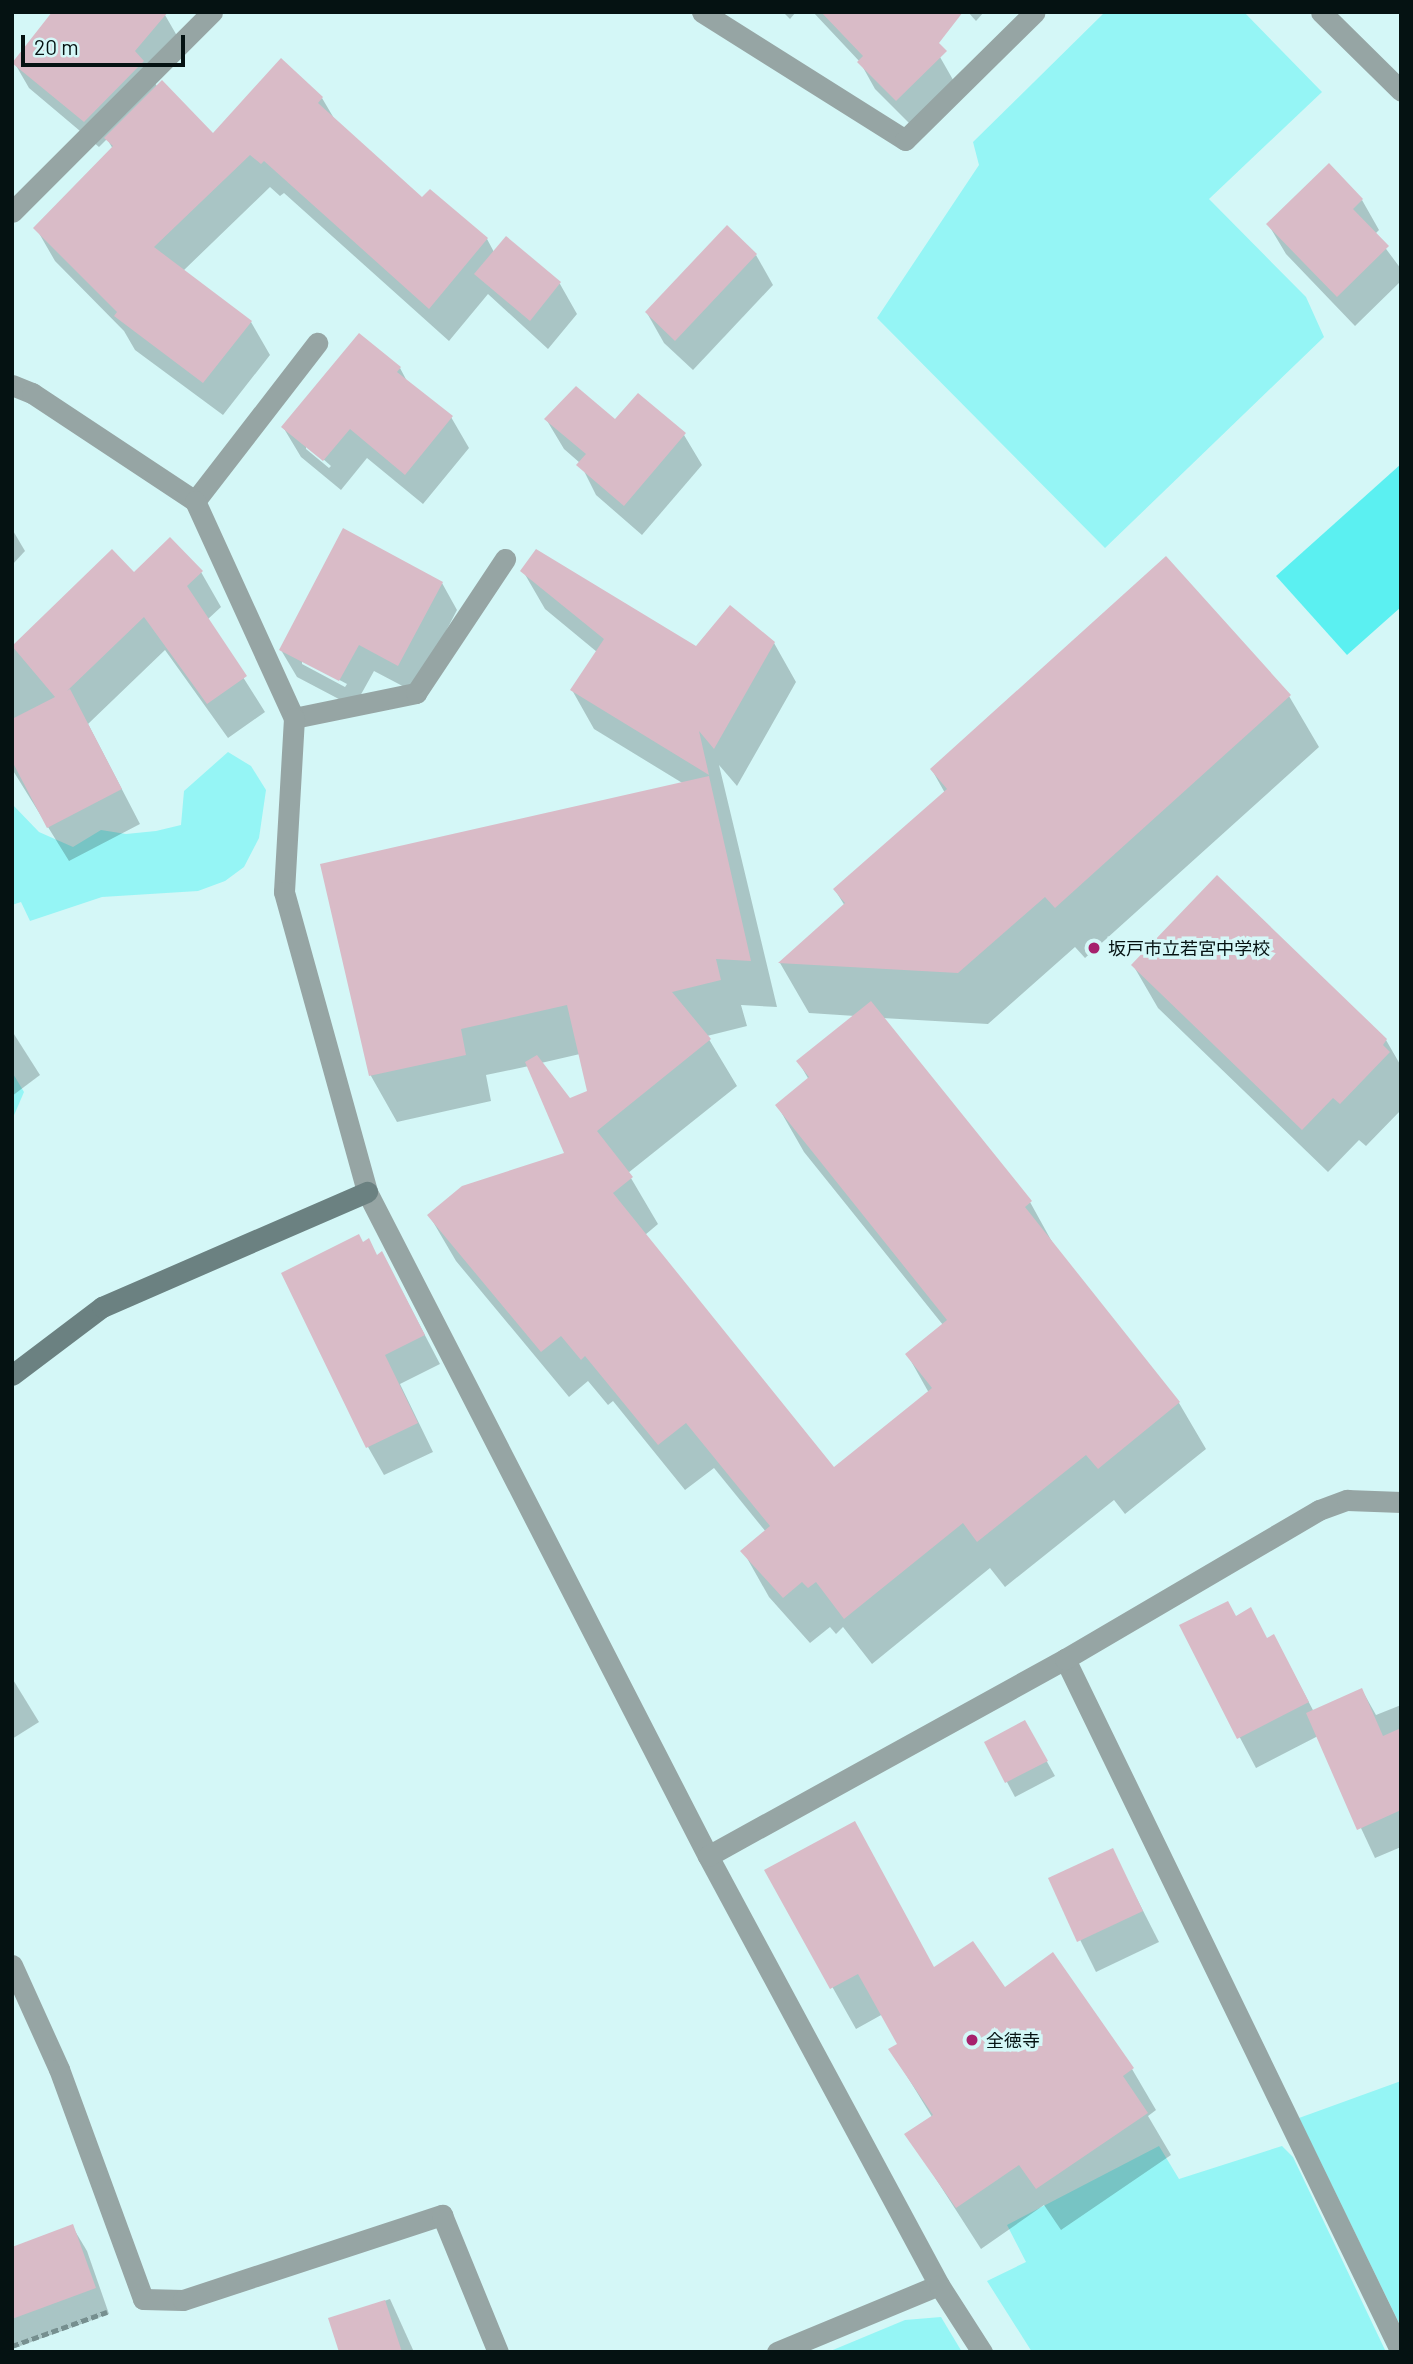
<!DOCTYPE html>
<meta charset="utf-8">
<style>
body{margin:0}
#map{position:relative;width:1413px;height:2364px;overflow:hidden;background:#d4f7f7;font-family:Barlow,"Noto Sans JP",sans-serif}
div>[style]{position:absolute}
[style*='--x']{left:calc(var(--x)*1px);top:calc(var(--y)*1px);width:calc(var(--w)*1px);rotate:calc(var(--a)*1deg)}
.green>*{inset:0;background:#95f5f5}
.water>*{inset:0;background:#5bf0f1}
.shadow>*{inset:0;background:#0003}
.building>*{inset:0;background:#d9bbc7}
.path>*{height:4.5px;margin-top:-2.25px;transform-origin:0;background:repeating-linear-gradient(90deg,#768f8f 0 7px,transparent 0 10.5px)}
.lane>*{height:21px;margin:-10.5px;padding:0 10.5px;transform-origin:10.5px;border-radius:10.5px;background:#96a5a4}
.street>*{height:21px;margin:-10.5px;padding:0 10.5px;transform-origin:10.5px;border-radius:10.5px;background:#96a5a4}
.secondary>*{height:21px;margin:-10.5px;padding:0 10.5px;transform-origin:10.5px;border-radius:10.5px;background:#6b8181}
.dots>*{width:19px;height:19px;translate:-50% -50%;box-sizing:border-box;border:4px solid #d4f7f7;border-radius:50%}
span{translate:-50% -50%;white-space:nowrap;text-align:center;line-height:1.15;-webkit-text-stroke:7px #d4f7f7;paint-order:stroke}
.poi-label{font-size:18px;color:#051212}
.left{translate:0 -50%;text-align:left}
.frame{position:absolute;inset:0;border:14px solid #051212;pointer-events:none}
.scale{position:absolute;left:21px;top:35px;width:164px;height:32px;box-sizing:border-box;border:4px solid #051212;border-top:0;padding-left:9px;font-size:21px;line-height:24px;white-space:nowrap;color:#051212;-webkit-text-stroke:5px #d4f7f7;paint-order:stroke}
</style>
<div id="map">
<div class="green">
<i style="clip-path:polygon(1105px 12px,1244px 12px,1322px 92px,1209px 199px,1306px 297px,1324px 337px,1105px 548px,877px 318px,979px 165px,973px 142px)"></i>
<i style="clip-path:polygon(228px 752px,251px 766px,266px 790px,259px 838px,244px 867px,225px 881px,198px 891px,102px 897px,30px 921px,21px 902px,12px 905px,12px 804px,39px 832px,73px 847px,101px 830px,126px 834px,156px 831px,181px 825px,184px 791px)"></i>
<i style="clip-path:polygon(12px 1072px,24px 1092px,12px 1120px)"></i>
<i style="clip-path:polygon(1401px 2081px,1401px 2327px,1299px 2118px)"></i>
<i style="clip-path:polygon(1159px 2146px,1179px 2179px,1282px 2146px,1293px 2157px,1386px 2352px,1032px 2352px,987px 2281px,1026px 2262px,1007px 2225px)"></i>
<i style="clip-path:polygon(941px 2317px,962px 2352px,828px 2352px,905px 2320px)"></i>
</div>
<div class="water">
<i style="clip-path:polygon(1401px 464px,1401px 607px,1347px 655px,1276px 576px)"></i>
</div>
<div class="shadow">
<i style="clip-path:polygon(783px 12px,796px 12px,790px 19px)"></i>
<i style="clip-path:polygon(813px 12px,888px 12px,940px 57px,956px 85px,913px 127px,875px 89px,860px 62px)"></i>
<i style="clip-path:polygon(968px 12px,984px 12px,976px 21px)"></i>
<i style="clip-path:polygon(165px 15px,180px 41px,151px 76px,158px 88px,213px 136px,322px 98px,335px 120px,423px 200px,430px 191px,487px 239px,494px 252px,506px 239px,560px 284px,577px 314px,548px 349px,488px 294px,449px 341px,284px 193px,280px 196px,270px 187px,183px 271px,251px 322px,270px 355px,223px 415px,135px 350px,124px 331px,55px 261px,36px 228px,113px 149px,107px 139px,99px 147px,29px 88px,14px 62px)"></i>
<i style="clip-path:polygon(1362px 200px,1379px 230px,1375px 234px,1401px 269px,1401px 281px,1355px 326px,1286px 254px,1268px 224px)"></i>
<i style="clip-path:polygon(756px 255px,773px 285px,693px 370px,664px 343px,647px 313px)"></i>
<i style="clip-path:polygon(evenodd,400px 368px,408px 383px,451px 417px,469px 448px,423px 504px,367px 458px,341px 490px,301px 457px,283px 427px,400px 368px,306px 444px,331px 466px,329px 468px,306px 449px,306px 444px)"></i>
<i style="clip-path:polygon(546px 419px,616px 421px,684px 435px,702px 465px,642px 535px,596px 495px,580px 463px,564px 449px)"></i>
<i style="clip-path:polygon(12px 529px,25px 551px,12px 565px)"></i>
<i style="clip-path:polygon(112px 552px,134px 574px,201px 572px,221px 607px,207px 620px,265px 712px,228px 738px,165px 650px,88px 724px,140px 824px,69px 861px,12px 769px,12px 647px)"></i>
<i style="clip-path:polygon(evenodd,523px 571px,696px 649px,774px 643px,796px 682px,737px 786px,719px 765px,777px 1007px,741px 1005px,747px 1026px,707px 1036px,737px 1086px,628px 1173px,658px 1224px,645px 1235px,834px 1470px,929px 1393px,907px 1354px,943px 1325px,804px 1152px,777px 1105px,809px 1080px,798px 1061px,855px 1016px,809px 1013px,780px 963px,845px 906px,835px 890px,945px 793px,932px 770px,1289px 696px,1319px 747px,1085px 958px,1075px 947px,988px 1024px,882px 1018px,1030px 1202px,1056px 1249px,1179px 1403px,1206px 1449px,1125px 1514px,1114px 1500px,1005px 1587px,990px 1568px,872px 1664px,843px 1627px,836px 1634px,830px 1627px,810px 1643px,769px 1597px,743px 1551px,766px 1532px,714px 1468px,685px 1490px,613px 1401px,608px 1405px,588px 1381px,569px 1397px,456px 1261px,429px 1215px,566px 1154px,529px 1066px,486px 1075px,491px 1101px,397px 1122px,371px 1076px,322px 865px,684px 784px,594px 729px,572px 690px,597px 652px,545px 609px,523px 571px,580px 1054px,589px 1092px,570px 1100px,541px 1063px,580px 1054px)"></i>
<i style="clip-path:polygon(evenodd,442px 583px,457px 610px,414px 692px,374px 671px,354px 707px,297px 677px,281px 650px,442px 583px,302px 660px,347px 684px,345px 687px,302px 664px,302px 660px)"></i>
<i style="clip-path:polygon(1133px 965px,1386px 1040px,1401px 1066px,1401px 1110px,1366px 1146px,1359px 1140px,1328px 1172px,1158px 1008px)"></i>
<i style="clip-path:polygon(12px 1031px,40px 1075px,12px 1096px)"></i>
<i style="clip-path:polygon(363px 1244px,378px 1257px,382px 1253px,440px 1364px,400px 1384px,433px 1452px,384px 1475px,368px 1447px)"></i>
<i style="clip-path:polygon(1236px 1618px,1268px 1640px,1274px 1636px,1314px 1712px,1362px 1690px,1376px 1715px,1401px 1705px,1401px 1847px,1375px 1858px,1318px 1736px,1256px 1768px,1181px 1626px)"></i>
<i style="clip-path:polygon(12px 1678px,39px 1722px,12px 1739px)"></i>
<i style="clip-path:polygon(1033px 1737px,1055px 1776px,1015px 1797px,986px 1743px)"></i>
<i style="clip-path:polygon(1112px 1850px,1159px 1942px,1096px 1972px,1050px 1879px)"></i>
<i style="clip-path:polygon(767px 1871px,935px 1969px,1004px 1989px,1132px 2069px,1156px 2110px,1148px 2116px,1171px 2155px,1061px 2230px,1044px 2205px,981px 2249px,907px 2134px,932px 2117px,891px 2050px,900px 2044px,883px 2014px,856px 2029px)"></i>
<i style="clip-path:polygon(72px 2226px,87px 2251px,109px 2314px,12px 2349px,12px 2248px)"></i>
<i style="clip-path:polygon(390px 2299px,414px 2352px,341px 2352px,331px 2319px)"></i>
</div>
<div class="building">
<i style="clip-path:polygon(52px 12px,168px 12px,135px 51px,144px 61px,84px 122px,12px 63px)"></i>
<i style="clip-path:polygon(821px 12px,963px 12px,939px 43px,947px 51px,896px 101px,857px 62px,863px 56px)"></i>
<i style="clip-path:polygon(281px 58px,323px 97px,318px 103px,422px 197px,430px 189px,488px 238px,429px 309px,264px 161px,261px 164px,250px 155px,154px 247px,252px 321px,203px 383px,114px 316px,117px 312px,33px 228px,113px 146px,104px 138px,162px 80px,213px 133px)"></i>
<i style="clip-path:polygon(1329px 163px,1363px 199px,1353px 209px,1389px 246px,1337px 297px,1266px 224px)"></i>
<i style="clip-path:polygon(727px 225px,757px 254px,675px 341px,645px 312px)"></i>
<i style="clip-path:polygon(506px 236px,561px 282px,530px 321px,474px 274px)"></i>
<i style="clip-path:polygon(359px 333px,401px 367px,397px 372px,453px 416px,405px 475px,350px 429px,323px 461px,281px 427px)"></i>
<i style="clip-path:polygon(576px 386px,615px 419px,638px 393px,686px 433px,624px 506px,576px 465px,586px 454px,544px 419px)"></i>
<i style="clip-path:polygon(343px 528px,443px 582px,398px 666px,359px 645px,339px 681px,279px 650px)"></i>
<i style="clip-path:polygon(170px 537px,203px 571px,187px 586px,247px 676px,207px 704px,144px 617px,67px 691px,70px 689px,122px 789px,47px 828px,12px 761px,12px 719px,55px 697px,12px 646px,112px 549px,134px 572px)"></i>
<i style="clip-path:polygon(536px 549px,696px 646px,730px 605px,775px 642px,714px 749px,699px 731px,709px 775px,570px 690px,604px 639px,520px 571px)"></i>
<i style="clip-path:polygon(1166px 556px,1291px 695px,1055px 908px,1045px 897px,958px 973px,778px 963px,845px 903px,833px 889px,947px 789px,930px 769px)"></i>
<i style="clip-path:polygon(709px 776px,751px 961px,716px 959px,721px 980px,672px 992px,711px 1039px,597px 1131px,633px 1177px,613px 1193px,834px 1467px,932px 1388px,905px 1354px,947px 1320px,775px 1105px,809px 1077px,796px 1061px,871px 1001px,1032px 1201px,1025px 1207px,1180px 1402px,1098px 1469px,1086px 1455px,977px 1542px,963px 1523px,844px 1619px,816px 1582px,808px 1588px,802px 1582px,783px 1598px,740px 1551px,770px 1526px,686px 1423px,658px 1445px,585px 1356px,581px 1360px,561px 1336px,541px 1352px,427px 1215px,462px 1186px,564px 1153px,525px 1062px,537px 1055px,570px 1098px,587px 1091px,567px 1005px,461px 1029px,466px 1055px,369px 1076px,320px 864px)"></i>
<i style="clip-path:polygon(1217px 875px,1387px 1039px,1383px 1045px,1390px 1052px,1340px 1104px,1333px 1098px,1302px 1130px,1131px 965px)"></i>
<i style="clip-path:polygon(359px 1234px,363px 1242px,369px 1238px,377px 1255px,382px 1251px,425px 1335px,385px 1355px,418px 1423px,366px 1448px,281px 1273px)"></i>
<i style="clip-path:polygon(1228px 1601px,1236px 1616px,1251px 1607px,1267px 1638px,1274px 1634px,1309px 1702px,1237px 1739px,1179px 1625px)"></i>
<i style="clip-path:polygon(1362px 1688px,1383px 1736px,1401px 1728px,1401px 1810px,1357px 1830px,1306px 1713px)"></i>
<i style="clip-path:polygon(1025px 1720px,1048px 1761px,1005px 1783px,984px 1742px)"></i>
<i style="clip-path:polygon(855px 1821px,934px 1967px,973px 1941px,1005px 1987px,1053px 1952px,1134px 2068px,1123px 2076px,1148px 2113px,1036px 2189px,1019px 2165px,956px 2208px,904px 2134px,933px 2115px,888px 2049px,897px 2044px,858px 1974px,830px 1989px,764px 1870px)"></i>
<i style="clip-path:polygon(1113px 1848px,1143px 1911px,1077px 1942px,1048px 1878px)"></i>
<i style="clip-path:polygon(73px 2224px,96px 2288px,12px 2319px,12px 2247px)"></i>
<i style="clip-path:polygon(385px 2300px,402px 2352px,339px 2352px,328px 2318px)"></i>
</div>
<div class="path">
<i style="--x:12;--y:2346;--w:101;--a:-19.7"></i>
</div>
<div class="lane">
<i style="--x:195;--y:501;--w:200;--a:-52.3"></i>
<i style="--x:294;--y:718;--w:125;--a:-11.6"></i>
<i style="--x:416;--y:693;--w:161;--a:-56.4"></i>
<i style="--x:1065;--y:1659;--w:770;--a:64.13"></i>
<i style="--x:12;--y:1965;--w:114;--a:65.7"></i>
<i style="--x:59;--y:2069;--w:245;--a:69.9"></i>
<i style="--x:143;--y:2299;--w:40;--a:1.4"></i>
<i style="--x:183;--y:2300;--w:273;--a:-18.2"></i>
<i style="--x:442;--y:2215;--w:148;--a:67.8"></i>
<i style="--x:777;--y:2352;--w:175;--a:-22.5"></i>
</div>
<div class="street">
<i style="--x:702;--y:12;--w:240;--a:32.2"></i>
<i style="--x:905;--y:140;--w:182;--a:-44.6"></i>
<i style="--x:1321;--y:12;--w:112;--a:44.6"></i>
<i style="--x:12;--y:212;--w:283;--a:-45"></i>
<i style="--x:12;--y:385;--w:22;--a:22"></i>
<i style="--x:32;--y:393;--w:196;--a:33.5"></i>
<i style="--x:195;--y:501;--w:239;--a:65.5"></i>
<i style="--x:294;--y:718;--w:174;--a:93.3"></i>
<i style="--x:284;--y:892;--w:311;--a:74.5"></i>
<i style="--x:367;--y:1192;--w:746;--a:62.82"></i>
<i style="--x:708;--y:1856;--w:487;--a:61.7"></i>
<i style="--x:939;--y:2285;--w:80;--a:57.3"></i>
<i style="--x:708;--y:1856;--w:408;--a:-28.9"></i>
<i style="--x:1065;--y:1659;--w:294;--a:-30.4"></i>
<i style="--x:1319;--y:1510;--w:30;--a:-20"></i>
<i style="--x:1347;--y:1500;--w:54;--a:2.1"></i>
</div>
<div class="secondary">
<i style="--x:12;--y:1375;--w:113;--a:-37.1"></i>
<i style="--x:102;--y:1307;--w:289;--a:-23.5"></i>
</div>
<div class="dots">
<i style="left:1094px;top:948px;background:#a6216d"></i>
<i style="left:972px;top:2040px;background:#a6216d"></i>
</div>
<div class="poi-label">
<span class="left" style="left:1108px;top:948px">坂戸市立若宮中学校</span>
<span class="left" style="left:986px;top:2040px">全徳寺</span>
</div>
<div class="frame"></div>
<div class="scale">20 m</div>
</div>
